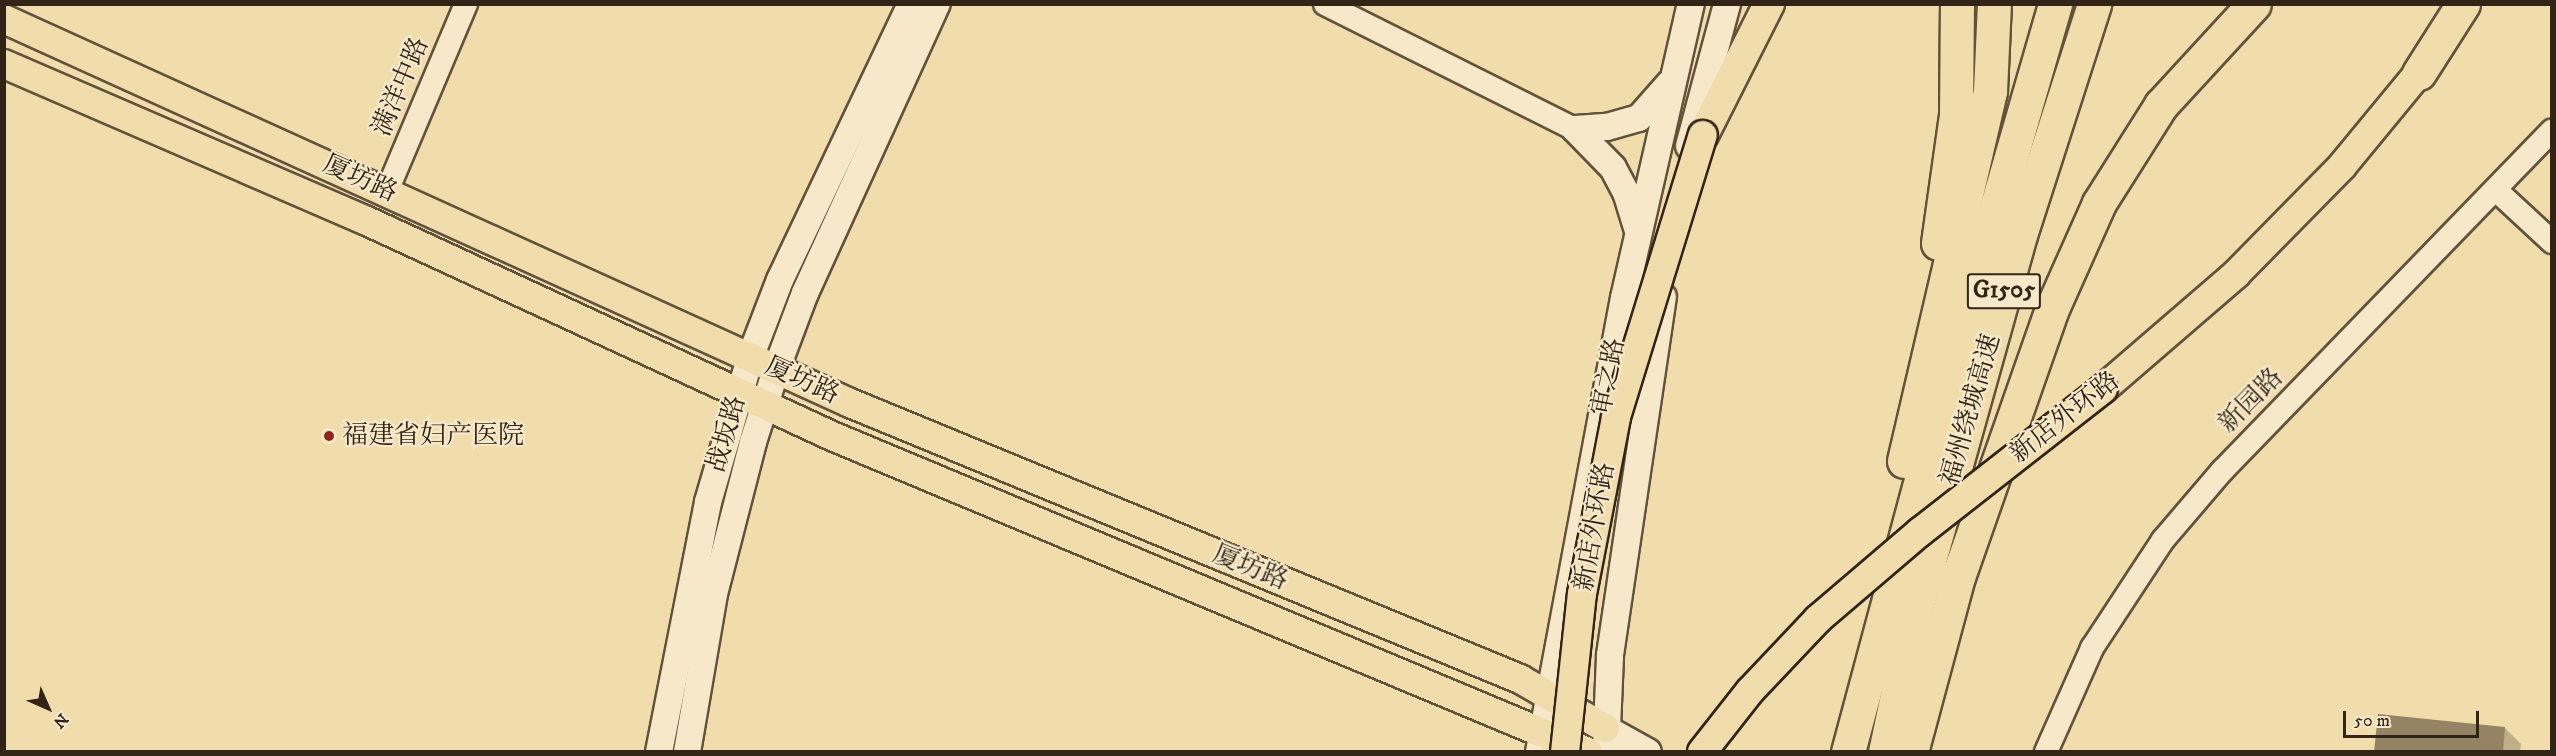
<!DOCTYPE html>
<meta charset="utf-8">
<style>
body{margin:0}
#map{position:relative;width:2556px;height:756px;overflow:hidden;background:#f1dcac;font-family:"IM FELL DW Pica","Noto Serif SC",serif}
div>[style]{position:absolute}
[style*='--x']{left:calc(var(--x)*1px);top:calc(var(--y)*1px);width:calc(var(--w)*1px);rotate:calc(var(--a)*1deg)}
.shadow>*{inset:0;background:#0003}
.building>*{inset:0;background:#958464}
.roads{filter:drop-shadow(2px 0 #62523c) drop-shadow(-2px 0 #62523c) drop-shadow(0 2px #62523c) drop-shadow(0 -2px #62523c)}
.tertiary>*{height:22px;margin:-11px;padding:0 11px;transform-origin:11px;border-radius:11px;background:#f6e8c9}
.secondary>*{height:26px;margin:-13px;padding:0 13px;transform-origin:13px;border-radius:13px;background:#f6e8c9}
.primary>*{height:28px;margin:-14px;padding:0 14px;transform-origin:14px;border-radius:14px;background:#f1dcac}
.trunk>*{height:30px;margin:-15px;padding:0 15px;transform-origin:15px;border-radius:15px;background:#f1dcac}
.motorway>*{height:33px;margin:-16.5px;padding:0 16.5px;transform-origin:16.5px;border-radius:16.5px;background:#f1dcac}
.bridges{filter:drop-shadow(2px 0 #322417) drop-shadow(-2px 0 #322417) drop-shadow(0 2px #322417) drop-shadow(0 -2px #322417)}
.primary-bridge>*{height:28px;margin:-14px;padding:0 14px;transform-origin:14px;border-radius:14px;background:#f1dcac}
.dots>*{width:16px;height:16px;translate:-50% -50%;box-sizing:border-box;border:3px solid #f6e8c9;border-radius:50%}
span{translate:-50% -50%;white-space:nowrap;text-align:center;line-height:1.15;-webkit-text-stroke:4.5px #f6e8c9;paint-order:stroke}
.shield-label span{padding:2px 4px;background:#f6e8c9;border:2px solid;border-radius:4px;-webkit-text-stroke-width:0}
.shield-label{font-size:24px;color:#322417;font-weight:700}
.street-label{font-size:26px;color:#322417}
.poi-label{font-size:26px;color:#322417}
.left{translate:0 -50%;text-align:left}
.frame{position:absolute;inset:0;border:6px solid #322417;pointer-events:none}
.north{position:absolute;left:18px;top:678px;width:60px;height:60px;-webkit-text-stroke:4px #f6e8c9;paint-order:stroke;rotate:135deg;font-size:16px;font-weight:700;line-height:24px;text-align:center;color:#322417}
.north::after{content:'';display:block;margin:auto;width:21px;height:27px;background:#322417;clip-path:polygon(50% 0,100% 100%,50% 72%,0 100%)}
.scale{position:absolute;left:2343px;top:711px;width:136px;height:27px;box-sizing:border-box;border:3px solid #322417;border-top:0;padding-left:8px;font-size:18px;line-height:21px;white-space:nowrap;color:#322417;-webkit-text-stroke:4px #f6e8c9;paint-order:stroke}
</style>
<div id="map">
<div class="shadow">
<i style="clip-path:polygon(2505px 728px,2521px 744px,2520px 752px,2376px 752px)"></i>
</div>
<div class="building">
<i style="clip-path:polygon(2378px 714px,2505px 727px,2503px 752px,2374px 752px)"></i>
</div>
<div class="roads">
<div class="tertiary">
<i style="--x:1325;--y:4;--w:280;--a:26.6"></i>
<i style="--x:387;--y:191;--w:203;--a:-67.1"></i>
<i style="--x:2497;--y:191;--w:75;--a:42.8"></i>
<i style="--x:2046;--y:752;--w:114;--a:-66.1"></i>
<i style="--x:2092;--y:648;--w:129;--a:-56.7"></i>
<i style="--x:2163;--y:540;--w:91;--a:-49.5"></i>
<i style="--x:2222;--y:471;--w:474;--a:-45.9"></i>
</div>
<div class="secondary">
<i style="--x:1575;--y:129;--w:54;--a:45.7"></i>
<i style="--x:1613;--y:168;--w:27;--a:62"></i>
<i style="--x:1626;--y:192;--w:41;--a:72.9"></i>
<i style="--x:1575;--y:129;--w:32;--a:-4"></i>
<i style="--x:1607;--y:127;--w:33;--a:-16"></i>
<i style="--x:1639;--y:118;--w:45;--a:-48.6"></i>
<i style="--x:1689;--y:146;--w:147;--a:-75"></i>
<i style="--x:1605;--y:728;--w:49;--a:29.2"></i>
<i style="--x:659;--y:752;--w:255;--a:-78.9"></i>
<i style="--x:708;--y:502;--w:150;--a:-73.7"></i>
<i style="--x:750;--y:358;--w:84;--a:-69"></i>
<i style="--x:780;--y:280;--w:306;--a:-64.6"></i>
<i style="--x:687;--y:752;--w:160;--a:-80.3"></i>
<i style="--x:714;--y:594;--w:157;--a:-75.6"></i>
<i style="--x:753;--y:442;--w:76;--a:-72.3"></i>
<i style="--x:776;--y:370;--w:82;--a:-69.4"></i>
<i style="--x:805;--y:293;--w:318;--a:-65.5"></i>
<i style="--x:1539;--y:752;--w:462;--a:-79.4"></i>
<i style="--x:1624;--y:298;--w:302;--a:-77.2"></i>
<i style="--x:1606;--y:752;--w:97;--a:-87.6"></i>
<i style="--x:1610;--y:655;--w:362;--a:-81.6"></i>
</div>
<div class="primary">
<i style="--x:4;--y:19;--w:929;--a:24.41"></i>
<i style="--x:850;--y:403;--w:725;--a:22.39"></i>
<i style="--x:1520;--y:679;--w:98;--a:30"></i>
<i style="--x:4;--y:64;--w:395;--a:23.4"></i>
<i style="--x:367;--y:221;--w:512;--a:24.81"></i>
<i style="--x:832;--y:436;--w:819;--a:22.68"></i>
<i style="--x:2103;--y:389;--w:176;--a:-40.8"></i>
<i style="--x:2236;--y:274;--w:151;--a:-45.5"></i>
<i style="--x:2342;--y:166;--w:141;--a:-50.5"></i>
</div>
<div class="trunk">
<i style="--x:1703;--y:135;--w:147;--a:-63.3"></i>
</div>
<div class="motorway">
<i style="--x:2419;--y:73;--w:82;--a:-57.5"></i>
<i style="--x:1938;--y:243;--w:129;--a:-82"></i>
<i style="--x:1956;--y:115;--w:111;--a:-89.5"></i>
<i style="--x:1904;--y:461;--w:380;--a:-76.9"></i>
<i style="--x:1990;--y:91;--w:87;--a:-87.4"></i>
<i style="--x:1848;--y:752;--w:444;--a:-75"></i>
<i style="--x:1963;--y:323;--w:332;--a:-73.9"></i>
<i style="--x:1885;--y:752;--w:144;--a:-78"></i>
<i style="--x:1915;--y:611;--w:390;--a:-74.4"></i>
<i style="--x:2020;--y:235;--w:243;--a:-72.2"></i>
<i style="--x:1911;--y:752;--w:181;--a:-75"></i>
<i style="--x:1958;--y:577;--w:282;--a:-70.7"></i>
<i style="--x:2051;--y:311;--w:118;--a:-66"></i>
<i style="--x:2099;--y:203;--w:116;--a:-57.7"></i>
<i style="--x:2161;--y:105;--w:137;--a:-47.4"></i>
</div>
</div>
<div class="bridges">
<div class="primary-bridge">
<i style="--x:1565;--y:752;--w:159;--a:-83.9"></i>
<i style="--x:1582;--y:594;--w:180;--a:-79.1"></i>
<i style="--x:1616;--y:417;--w:295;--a:-72.9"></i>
<i style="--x:1702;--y:752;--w:78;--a:-51.8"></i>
<i style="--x:1750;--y:691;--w:99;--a:-46.6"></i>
<i style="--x:1818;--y:619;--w:134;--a:-40.5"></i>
<i style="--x:1920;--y:532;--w:232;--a:-38"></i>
</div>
</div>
<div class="dots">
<i style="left:329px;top:436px;background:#8f2418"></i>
</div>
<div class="shield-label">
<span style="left:2004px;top:291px">G1505</span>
</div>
<div class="street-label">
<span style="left:401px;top:87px;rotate:-67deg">满洋中路</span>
<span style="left:360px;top:179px;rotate:24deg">厦坊路</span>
<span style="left:1609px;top:377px;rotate:-79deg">审之路</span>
<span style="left:802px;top:381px;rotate:24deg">厦坊路</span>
<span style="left:2251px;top:401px;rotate:-45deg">新园路</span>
<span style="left:1971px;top:410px;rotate:-74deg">福州绕城高速</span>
<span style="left:2065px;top:418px;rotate:-38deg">新店外环路</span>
<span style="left:727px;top:434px;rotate:-74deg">战坂路</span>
<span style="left:1595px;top:527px;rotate:-80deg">新店外环路</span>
<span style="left:1250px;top:568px;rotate:22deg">厦坊路</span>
</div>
<div class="poi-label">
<span class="left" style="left:342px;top:436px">福建省妇产医院</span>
</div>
<div class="frame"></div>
<div class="north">N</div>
<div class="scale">50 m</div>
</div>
